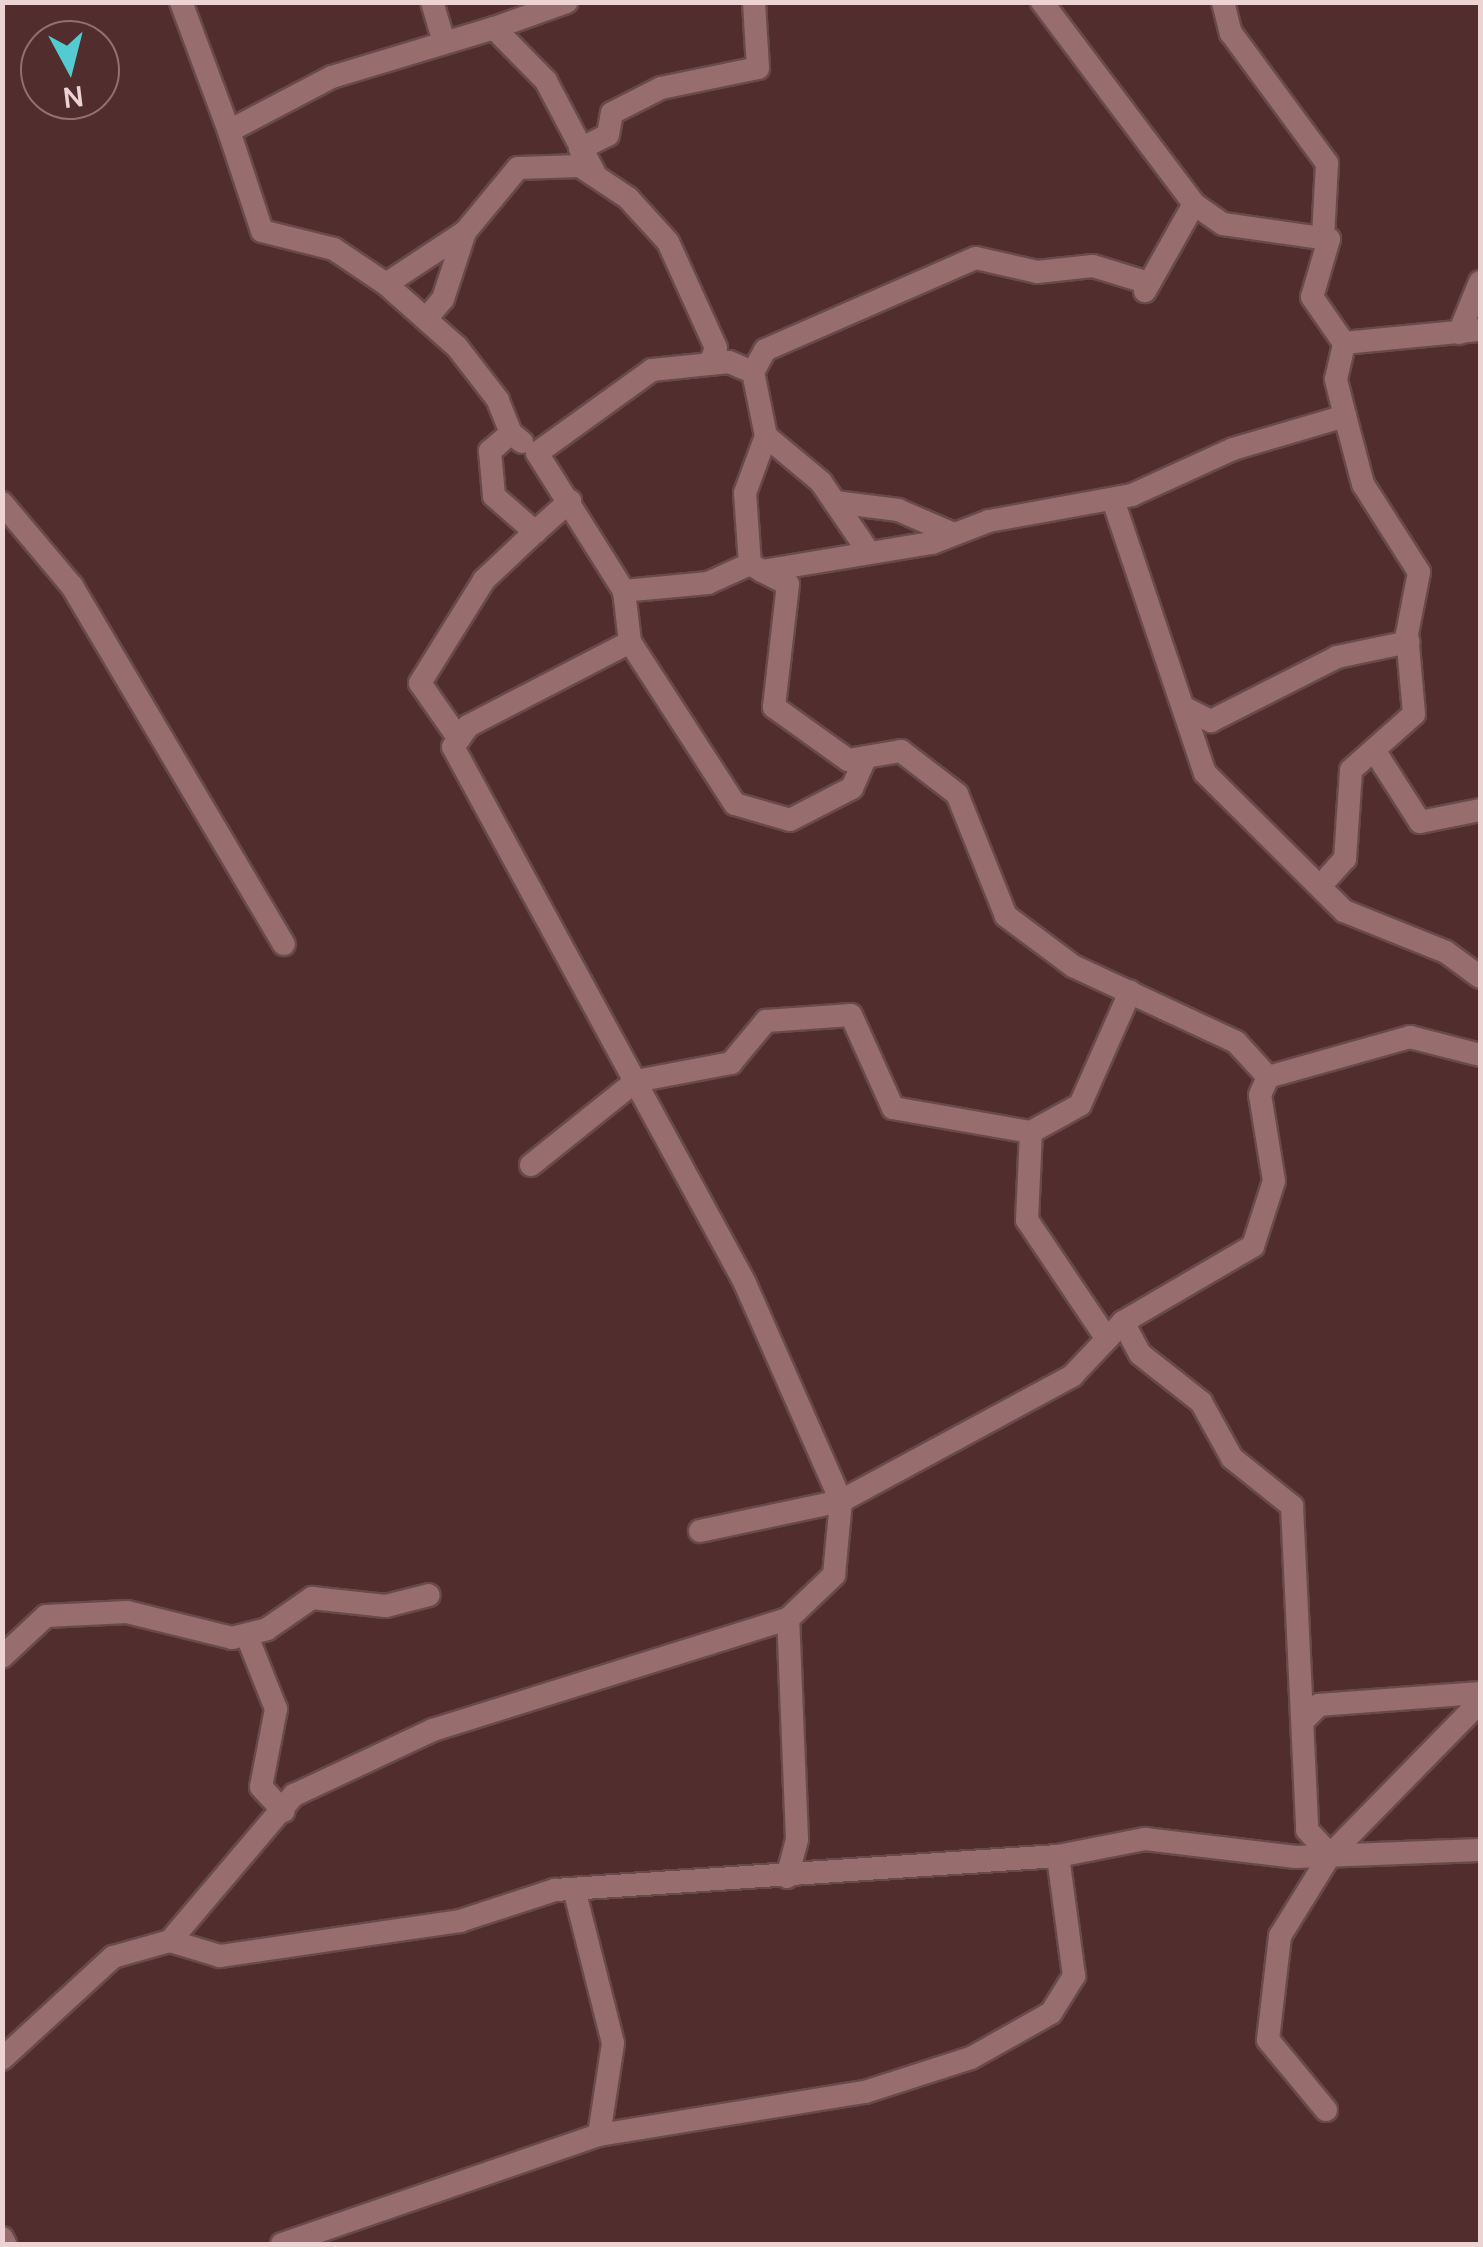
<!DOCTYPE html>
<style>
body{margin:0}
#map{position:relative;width:1483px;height:2247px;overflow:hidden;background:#522d2e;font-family:Manrope,sans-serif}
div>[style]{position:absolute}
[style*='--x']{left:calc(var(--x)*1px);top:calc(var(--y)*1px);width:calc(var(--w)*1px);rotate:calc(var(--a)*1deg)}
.roads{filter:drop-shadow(2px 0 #694a4b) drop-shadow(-2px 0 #694a4b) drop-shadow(0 2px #694a4b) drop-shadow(0 -2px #694a4b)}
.minor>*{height:22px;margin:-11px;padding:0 11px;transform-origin:11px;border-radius:11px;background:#986d6e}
span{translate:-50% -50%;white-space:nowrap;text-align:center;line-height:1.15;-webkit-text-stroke:9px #522d2e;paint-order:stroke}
.frame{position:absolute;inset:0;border:5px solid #edd4d4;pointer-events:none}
.north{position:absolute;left:20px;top:20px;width:100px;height:100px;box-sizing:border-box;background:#522d2e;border:2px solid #907070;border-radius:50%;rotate:173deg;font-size:28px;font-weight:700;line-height:40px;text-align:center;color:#edd4d4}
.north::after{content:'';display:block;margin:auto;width:35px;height:45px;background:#52ccd0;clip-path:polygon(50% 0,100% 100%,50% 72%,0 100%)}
</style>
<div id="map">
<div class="roads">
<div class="minor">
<i style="--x:181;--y:2;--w:138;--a:69.6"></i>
<i style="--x:432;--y:2;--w:42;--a:73.3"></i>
<i style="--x:1042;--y:2;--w:253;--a:53"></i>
<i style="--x:1194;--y:204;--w:100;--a:119.4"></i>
<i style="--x:1223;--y:2;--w:32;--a:76"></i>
<i style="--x:1231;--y:33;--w:162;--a:53.6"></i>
<i style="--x:1327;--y:163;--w:74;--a:93.1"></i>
<i style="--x:494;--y:28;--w:77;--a:-19.6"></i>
<i style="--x:580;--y:149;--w:31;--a:-27"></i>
<i style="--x:608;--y:135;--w:22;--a:-80"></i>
<i style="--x:612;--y:113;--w:55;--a:-27"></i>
<i style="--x:661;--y:88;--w:99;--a:-11.7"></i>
<i style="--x:758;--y:68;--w:66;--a:-93.5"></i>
<i style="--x:1194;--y:204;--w:35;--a:35"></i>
<i style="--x:1223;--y:224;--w:107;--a:8.1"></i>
<i style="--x:1329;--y:239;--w:60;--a:106.3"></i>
<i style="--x:1312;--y:297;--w:56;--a:55.2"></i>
<i style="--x:386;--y:284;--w:95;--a:-33.4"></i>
<i style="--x:465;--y:232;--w:83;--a:-50.4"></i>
<i style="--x:518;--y:168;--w:62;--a:-1.8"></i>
<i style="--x:580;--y:166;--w:58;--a:33.7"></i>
<i style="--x:628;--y:198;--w:59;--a:47.7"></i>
<i style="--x:668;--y:242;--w:116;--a:65.6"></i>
<i style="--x:716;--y:348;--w:17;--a:111"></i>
<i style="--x:426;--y:319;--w:26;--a:-50"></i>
<i style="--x:443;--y:299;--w:71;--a:-71.8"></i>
<i style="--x:1459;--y:333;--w:55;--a:-67.6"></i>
<i style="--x:753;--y:372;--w:25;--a:-61"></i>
<i style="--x:765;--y:350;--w:230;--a:-23.6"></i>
<i style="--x:976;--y:258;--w:63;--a:12.9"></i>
<i style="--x:1037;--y:272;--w:56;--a:-6.1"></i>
<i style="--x:1093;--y:266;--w:59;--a:16.9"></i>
<i style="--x:511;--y:433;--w:35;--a:-112"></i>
<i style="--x:498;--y:400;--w:67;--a:-127.7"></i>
<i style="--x:457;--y:347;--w:95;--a:-138.4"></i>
<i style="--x:386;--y:284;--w:63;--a:-146.1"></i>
<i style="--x:334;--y:249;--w:74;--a:-166"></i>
<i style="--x:262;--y:231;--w:105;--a:-108.3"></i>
<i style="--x:229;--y:131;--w:116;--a:-27.7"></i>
<i style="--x:332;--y:77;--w:169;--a:-16.8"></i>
<i style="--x:494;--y:28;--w:74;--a:45.5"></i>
<i style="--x:546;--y:81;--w:103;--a:62.2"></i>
<i style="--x:522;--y:442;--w:14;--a:-141"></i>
<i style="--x:511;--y:433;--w:28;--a:139"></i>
<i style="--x:490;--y:451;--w:45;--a:84.9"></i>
<i style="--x:494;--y:496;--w:55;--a:41.3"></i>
<i style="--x:535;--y:532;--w:47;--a:-41.5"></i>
<i style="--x:1113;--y:500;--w:288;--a:71.4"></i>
<i style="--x:1205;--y:773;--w:196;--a:44.8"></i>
<i style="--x:1344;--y:911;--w:110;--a:21.9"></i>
<i style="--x:1446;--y:952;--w:42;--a:36.3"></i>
<i style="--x:835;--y:502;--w:64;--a:7.2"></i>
<i style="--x:898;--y:510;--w:61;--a:23.2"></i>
<i style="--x:2;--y:503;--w:109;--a:49.9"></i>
<i style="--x:72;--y:586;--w:416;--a:59.4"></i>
<i style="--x:868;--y:551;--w:83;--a:-124.3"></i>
<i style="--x:821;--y:482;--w:72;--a:-140.1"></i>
<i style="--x:766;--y:436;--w:61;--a:110.2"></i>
<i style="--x:745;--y:493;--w:71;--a:86"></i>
<i style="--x:750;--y:564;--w:14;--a:30"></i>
<i style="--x:762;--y:571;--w:172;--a:-9.4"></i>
<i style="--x:932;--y:543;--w:61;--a:-21.1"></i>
<i style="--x:989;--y:521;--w:145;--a:-10.3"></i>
<i style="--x:1132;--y:495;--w:111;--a:-24.5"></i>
<i style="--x:1233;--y:449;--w:117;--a:-16.4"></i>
<i style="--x:1345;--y:416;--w:38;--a:-104"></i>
<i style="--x:1336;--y:379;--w:37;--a:-77"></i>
<i style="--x:1344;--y:343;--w:137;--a:-5.5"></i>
<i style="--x:750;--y:564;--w:46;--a:155.7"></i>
<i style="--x:708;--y:583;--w:84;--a:174.6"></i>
<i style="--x:624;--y:591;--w:163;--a:-122.2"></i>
<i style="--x:537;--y:453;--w:142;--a:-35.8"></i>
<i style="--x:652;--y:370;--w:77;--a:-5.9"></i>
<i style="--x:729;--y:362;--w:26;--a:23"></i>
<i style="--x:753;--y:372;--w:65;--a:78.5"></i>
<i style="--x:762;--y:571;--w:29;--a:27"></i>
<i style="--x:788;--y:584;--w:124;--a:96.5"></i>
<i style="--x:774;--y:707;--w:91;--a:35.6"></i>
<i style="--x:848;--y:760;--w:54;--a:-9.6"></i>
<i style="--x:901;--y:751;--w:71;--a:37.5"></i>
<i style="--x:957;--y:794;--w:131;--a:68.1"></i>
<i style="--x:1006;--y:916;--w:84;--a:36.7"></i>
<i style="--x:1073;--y:966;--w:180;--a:25"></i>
<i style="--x:1236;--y:1042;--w:47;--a:47.6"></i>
<i style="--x:1268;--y:1077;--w:148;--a:-15.7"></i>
<i style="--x:1410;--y:1037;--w:72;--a:14.4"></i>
<i style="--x:624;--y:591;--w:51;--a:83.3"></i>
<i style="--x:630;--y:642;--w:193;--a:57.1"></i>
<i style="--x:735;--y:804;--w:57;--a:16.2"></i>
<i style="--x:790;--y:820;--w:70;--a:-27.3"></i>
<i style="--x:852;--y:788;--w:34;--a:-66"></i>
<i style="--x:1187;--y:709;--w:27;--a:27"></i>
<i style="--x:1211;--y:721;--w:141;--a:-26.9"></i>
<i style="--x:1337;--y:657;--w:73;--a:-11.9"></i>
<i style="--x:459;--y:739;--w:68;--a:-124.9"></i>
<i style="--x:420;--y:683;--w:121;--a:-58.1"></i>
<i style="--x:484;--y:580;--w:70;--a:-43.3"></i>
<i style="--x:1374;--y:750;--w:85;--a:57.4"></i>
<i style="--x:1420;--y:822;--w:61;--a:-11.3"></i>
<i style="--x:1324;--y:882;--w:31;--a:-48"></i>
<i style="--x:1345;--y:859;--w:89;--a:-86.1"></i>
<i style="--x:1351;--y:770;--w:84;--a:-41.6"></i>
<i style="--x:1414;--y:714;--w:80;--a:-95"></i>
<i style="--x:1407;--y:634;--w:63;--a:-79"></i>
<i style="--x:1419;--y:572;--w:104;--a:-122.5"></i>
<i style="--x:1363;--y:484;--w:70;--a:-104.8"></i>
<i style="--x:531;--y:1165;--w:134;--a:-38.7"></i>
<i style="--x:636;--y:1081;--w:97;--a:-10.7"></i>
<i style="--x:731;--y:1063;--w:55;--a:-50.2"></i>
<i style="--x:766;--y:1021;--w:85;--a:-4"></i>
<i style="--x:851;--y:1015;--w:102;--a:65.7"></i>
<i style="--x:893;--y:1108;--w:140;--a:9.9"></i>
<i style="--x:1123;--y:1322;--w:36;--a:62"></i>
<i style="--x:1140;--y:1354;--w:78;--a:38.2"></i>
<i style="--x:1201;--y:1402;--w:64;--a:61"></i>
<i style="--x:1232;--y:1458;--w:77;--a:38.7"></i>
<i style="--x:1292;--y:1506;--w:324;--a:87.3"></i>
<i style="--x:1307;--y:1830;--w:34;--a:47"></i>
<i style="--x:1107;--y:1339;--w:143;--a:-123.9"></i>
<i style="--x:1027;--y:1220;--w:88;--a:-87.4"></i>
<i style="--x:1031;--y:1132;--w:56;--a:-28.9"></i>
<i style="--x:1080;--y:1105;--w:124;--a:-66.1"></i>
<i style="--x:700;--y:1531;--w:144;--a:-12"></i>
<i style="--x:841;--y:1501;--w:263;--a:-28.4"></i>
<i style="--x:1072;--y:1376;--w:74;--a:-46.6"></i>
<i style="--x:1123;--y:1322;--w:151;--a:-30.3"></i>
<i style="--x:1253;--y:1246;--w:68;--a:-72.1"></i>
<i style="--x:1274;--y:1181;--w:87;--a:-99.2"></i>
<i style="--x:1260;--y:1095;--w:20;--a:-66"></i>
<i style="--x:247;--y:1636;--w:79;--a:68.3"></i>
<i style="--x:276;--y:1709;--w:79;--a:100.9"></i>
<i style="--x:261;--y:1787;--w:33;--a:47"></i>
<i style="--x:2;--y:1657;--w:60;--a:-43"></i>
<i style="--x:46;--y:1616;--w:81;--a:-2.8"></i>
<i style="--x:127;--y:1612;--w:108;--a:13.9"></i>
<i style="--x:232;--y:1638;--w:36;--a:-14"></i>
<i style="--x:267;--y:1629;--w:55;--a:-34.6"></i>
<i style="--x:312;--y:1598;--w:74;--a:6.2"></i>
<i style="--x:386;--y:1606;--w:44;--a:-14.3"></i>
<i style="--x:1306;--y:1718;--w:18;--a:-45"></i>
<i style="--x:1319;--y:1705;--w:161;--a:-4.3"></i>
<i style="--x:787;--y:1877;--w:39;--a:-75"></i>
<i style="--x:797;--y:1839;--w:220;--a:-92.3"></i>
<i style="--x:170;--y:1941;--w:192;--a:-49.7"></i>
<i style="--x:294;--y:1795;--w:153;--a:-25.1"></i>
<i style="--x:433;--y:1730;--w:372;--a:-17.4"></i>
<i style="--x:788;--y:1619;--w:64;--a:-43.7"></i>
<i style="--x:834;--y:1575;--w:74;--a:-84.6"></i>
<i style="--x:841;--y:1501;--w:238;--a:-113.8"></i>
<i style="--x:745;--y:1283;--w:610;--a:-118.58"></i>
<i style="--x:453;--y:747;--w:26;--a:-54"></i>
<i style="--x:468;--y:726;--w:182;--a:-27.4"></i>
<i style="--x:2;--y:2059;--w:151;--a:-42.6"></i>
<i style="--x:113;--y:1957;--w:59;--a:-15.7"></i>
<i style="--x:170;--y:1941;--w:52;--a:16.7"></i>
<i style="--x:220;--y:1956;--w:243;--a:-8.3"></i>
<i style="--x:460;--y:1921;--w:100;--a:-18.1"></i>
<i style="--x:555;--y:1890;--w:504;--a:-3.87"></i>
<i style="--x:1058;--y:1856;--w:89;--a:-11.1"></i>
<i style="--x:1145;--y:1839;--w:152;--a:6.8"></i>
<i style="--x:1296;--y:1857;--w:184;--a:-2.2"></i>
<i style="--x:1326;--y:2110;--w:91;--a:-129.6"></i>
<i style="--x:1268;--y:2040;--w:105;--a:-83.4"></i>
<i style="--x:1280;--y:1936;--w:95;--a:-58.3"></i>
<i style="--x:1330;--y:1855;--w:214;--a:-45.6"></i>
<i style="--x:599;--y:2135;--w:269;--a:-9.2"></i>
<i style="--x:865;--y:2092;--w:111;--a:-17.8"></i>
<i style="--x:971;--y:2058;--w:92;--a:-29.4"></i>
<i style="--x:1051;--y:2013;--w:44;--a:-58.1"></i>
<i style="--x:1074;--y:1976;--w:121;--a:-97.6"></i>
<i style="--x:2;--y:2238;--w:7;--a:63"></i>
<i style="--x:282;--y:2244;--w:335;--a:-19"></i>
<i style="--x:599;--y:2135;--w:93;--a:-81.3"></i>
<i style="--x:613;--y:2043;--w:159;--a:-104.2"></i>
</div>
</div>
<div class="frame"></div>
<div class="north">N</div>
</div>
